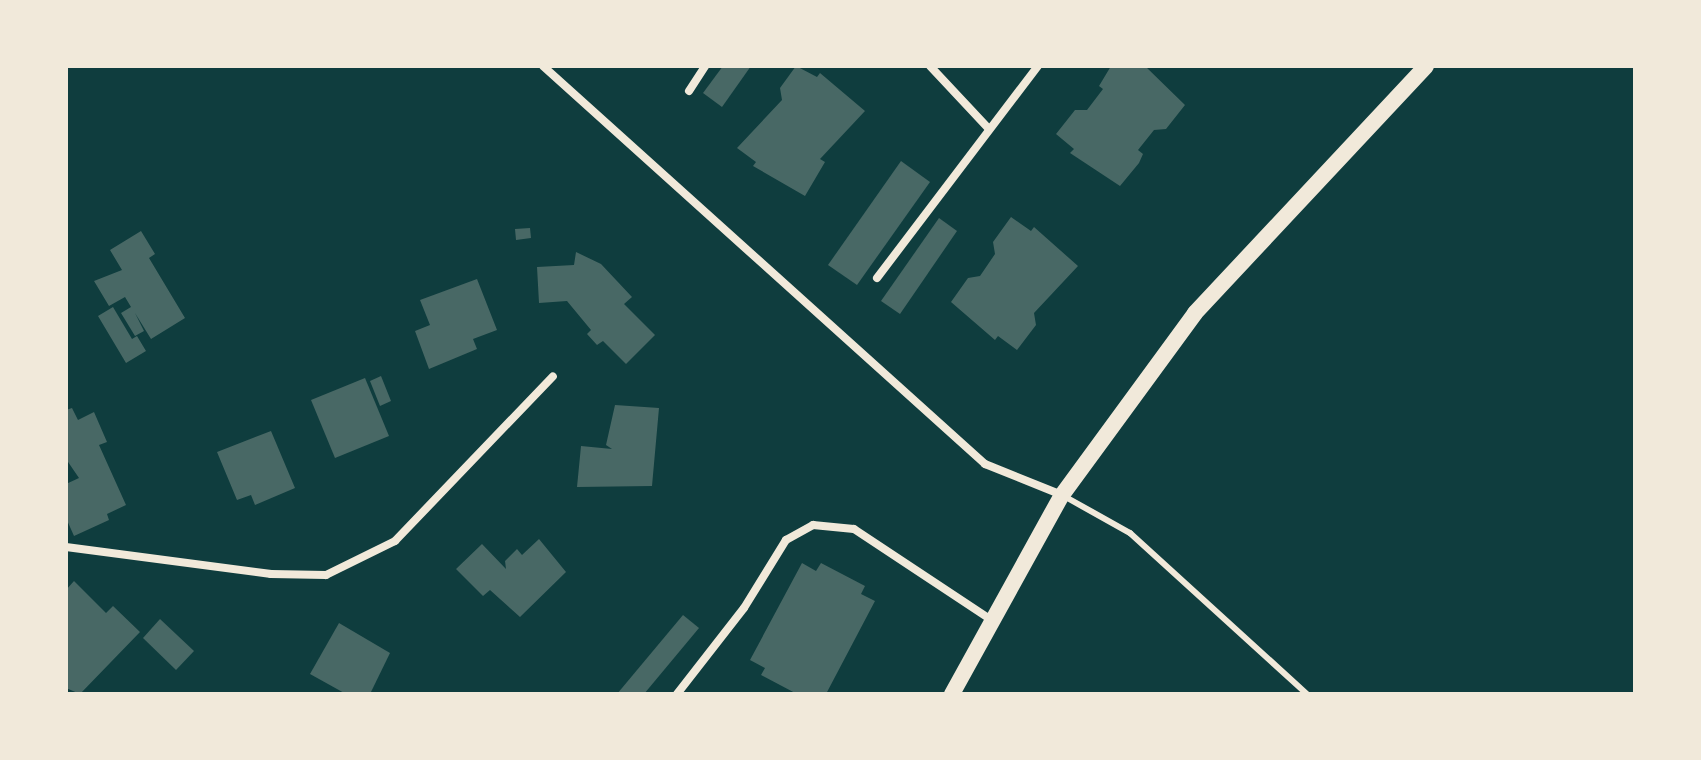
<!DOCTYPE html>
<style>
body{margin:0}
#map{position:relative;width:1701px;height:760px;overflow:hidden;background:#0f3d3e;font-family:"DM Sans",sans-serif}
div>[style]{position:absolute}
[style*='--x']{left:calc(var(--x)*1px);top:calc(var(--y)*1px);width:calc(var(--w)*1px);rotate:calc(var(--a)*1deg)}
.building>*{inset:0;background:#486865}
.service>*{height:6px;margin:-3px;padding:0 3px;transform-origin:3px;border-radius:3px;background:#f1e9da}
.minor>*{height:8px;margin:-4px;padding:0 4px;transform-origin:4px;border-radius:4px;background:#f1e9da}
.secondary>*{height:16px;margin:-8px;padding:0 8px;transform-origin:8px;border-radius:8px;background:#f1e9da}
span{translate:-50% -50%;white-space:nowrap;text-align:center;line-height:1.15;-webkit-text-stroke:6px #f1e9da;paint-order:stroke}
.frame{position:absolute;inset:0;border:68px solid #f1e9da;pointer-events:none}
</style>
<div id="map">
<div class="building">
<i style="clip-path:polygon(723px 66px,751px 66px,722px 107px,703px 93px)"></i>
<i style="clip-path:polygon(796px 66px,817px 77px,820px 73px,865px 111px,820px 159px,825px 162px,805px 196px,753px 166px,756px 162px,737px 148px,782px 100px,780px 88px)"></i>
<i style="clip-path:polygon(1111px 66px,1145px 66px,1185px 105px,1166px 129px,1154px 130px,1138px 150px,1143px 154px,1139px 163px,1120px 186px,1070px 153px,1074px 149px,1056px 134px,1075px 110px,1087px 110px,1103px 89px,1099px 86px)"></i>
<i style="clip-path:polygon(901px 161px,930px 182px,857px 285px,828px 265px)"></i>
<i style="clip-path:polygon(1011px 217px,1031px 231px,1034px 227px,1078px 266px,1034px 313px,1036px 325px,1017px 350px,998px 336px,995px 340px,951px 302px,968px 278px,980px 276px,995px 254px,993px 242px)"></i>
<i style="clip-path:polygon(939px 218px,957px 231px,900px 314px,881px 301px)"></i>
<i style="clip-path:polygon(530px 228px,531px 238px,516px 240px,515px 229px)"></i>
<i style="clip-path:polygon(141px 231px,155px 254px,149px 258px,185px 318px,151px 339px,135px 313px,144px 331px,135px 336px,121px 313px,131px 307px,125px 297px,109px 306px,94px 281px,122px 270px,110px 250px)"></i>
<i style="clip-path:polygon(576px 252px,601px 264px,632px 297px,624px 304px,655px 335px,626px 364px,603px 341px,597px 345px,587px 334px,591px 330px,567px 301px,539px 303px,537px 267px,574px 265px)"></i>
<i style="clip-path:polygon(477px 279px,497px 330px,473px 339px,477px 349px,429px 369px,415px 331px,430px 325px,420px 300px)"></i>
<i style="clip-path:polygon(113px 307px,132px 339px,137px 336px,146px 351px,126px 363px,98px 316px)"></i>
<i style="clip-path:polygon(381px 376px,391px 401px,380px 406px,370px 381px)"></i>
<i style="clip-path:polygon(365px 378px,389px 436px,335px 458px,311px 400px)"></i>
<i style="clip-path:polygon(615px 405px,659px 408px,652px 486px,577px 487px,581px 446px,612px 449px,606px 445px)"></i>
<i style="clip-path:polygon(72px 408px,78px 420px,94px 412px,107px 442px,99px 445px,126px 505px,107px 514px,109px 520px,74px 536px,66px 518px,66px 484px,79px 478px,66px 459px,66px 410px)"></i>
<i style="clip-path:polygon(271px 431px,295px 488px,255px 505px,251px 495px,237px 500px,217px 452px)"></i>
<i style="clip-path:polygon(539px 539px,566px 572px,520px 617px,490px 590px,483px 596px,456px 569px,482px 544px,506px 569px,505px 561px,517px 549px,522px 555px)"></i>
<i style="clip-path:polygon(802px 563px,816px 571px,821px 563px,865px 586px,861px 594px,875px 601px,826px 694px,797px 694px,761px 675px,765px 668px,750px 660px)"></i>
<i style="clip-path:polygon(74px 581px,106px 613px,113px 606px,140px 632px,80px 694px,66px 688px,66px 590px)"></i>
<i style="clip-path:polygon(683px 615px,699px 628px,644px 694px,617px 694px)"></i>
<i style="clip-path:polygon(160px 619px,194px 651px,176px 670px,143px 638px)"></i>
<i style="clip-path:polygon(339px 623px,390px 653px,370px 694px,346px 694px,310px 674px)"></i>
</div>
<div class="service">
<i style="--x:1062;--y:495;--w:78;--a:29.2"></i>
<i style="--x:1130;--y:533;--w:239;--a:42.3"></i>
</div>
<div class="minor">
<i style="--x:543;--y:66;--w:595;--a:42"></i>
<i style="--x:985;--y:464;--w:83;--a:21.9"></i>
<i style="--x:930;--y:66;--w:86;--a:46.9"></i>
<i style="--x:689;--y:91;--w:30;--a:-57"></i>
<i style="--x:877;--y:278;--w:266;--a:-52.8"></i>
<i style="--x:66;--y:547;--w:207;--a:7.5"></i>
<i style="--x:271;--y:574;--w:55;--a:1"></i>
<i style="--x:326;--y:575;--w:77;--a:-26.2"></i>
<i style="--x:395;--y:541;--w:228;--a:-46.2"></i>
<i style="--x:677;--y:694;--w:109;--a:-52.1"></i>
<i style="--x:744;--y:608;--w:80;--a:-58.3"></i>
<i style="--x:786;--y:540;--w:31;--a:-29"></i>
<i style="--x:813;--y:525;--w:41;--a:5.6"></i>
<i style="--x:854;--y:529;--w:163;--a:33.5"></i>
</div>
<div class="secondary">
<i style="--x:952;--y:694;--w:227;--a:-61.1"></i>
<i style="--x:1062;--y:495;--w:225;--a:-53.8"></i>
<i style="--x:1195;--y:313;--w:338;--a:-46.9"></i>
</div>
<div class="frame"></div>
</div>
